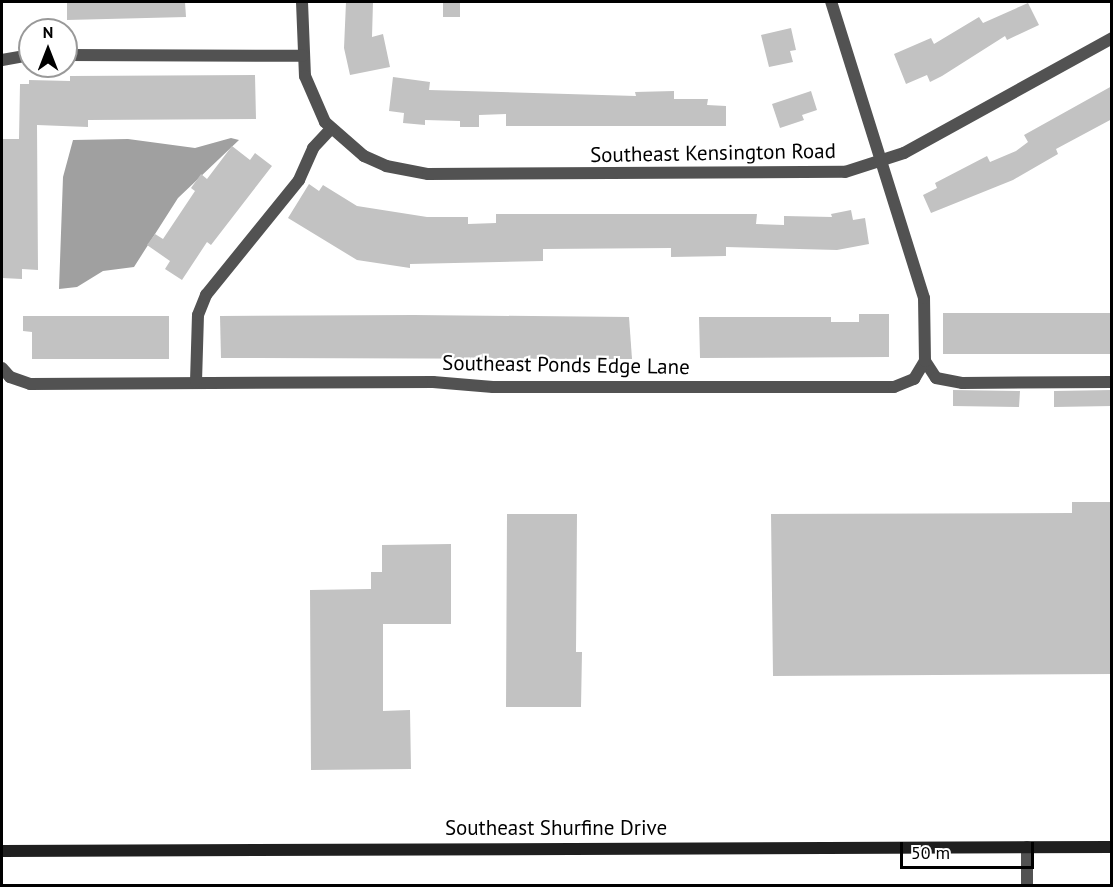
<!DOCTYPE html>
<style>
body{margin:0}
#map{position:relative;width:1113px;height:887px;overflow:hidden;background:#fff;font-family:"PT Sans",sans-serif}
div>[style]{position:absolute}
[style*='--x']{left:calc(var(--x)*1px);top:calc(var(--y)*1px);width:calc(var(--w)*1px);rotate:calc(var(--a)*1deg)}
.water>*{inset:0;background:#a0a0a0}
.building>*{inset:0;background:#c2c2c2}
.street>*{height:12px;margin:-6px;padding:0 6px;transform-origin:6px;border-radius:6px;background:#525252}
.secondary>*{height:12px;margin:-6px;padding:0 6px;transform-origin:6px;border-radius:6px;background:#1f1f1f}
span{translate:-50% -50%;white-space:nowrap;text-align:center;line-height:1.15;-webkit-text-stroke:4.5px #fff;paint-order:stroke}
.street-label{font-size:21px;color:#000}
.frame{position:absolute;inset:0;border:3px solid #000;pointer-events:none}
.north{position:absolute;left:18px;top:18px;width:60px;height:60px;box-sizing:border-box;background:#fff;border:2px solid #999;border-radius:50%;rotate:0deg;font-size:16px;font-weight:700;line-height:24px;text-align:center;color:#000}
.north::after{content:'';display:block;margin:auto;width:21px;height:27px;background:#000;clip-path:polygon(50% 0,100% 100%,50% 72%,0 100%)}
.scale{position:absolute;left:900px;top:842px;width:134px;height:27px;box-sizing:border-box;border:3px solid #000;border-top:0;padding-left:8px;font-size:18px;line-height:21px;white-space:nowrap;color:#000;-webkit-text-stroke:4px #fff;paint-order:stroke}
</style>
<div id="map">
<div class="water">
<i style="clip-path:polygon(231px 138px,239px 140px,178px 198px,134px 267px,103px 271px,77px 287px,59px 289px,63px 177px,73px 140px,128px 139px,195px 148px)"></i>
</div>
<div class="building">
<i style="clip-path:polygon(67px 2px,185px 2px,186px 17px,67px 20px)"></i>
<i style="clip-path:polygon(346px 2px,373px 2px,372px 37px,383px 34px,390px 67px,350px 75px,344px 48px)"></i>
<i style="clip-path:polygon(443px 2px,460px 2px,460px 17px,443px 17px)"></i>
<i style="clip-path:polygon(1028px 3px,1039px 25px,1007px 40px,1005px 36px,942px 76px,930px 82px,927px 75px,906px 84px,894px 54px,931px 38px,934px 44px,979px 17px,983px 23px)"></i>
<i style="clip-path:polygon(791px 28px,796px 50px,790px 51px,793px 62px,769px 67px,761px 35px)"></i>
<i style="clip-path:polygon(255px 75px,256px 119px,88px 120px,88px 127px,37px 125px,38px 270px,22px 269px,22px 279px,2px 278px,2px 139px,19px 139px,20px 84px,29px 84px,29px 80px,70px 81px,70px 76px)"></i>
<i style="clip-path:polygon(393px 77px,430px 82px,429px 90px,636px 96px,635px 92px,674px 91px,674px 99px,708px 99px,707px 105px,726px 106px,726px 126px,506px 126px,506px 114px,479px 115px,479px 127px,460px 127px,460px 121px,425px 120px,425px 125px,403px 123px,404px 113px,389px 111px)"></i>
<i style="clip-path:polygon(1112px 86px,1112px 119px,1056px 149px,1058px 154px,1013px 180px,931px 213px,923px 195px,937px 188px,935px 183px,987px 156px,990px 162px,1016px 151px,1028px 142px,1024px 135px)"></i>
<i style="clip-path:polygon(811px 91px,817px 110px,802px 115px,804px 120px,780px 128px,772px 104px)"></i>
<i style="clip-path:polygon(232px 146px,250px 160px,255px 153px,272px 166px,211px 245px,207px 242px,182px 280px,165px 269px,170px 261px,147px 245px,155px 234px,163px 239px,195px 191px,191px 188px,201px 174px,207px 179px)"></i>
<i style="clip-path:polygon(309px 184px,319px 191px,323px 185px,357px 206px,427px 217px,468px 217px,468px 224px,496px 223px,496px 214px,757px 214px,756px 224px,784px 225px,784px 216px,832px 217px,831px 214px,851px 210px,853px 220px,865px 218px,869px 244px,837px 250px,726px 247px,726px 256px,671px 257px,671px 248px,543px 249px,543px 261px,410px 264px,410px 268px,357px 260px,288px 218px)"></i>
<i style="clip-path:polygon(943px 313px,1112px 313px,1112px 354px,943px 354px)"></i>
<i style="clip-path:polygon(859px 314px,889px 314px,889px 357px,700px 358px,699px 317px,831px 317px,831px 322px,859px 322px)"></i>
<i style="clip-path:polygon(414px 315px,629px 317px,632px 359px,221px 358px,220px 316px)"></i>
<i style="clip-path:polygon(23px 316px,169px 316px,169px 359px,32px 359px,32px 332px,23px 331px)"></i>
<i style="clip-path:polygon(953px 390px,1020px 391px,1019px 407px,953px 406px)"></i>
<i style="clip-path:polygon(1112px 390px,1112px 406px,1054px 407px,1054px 391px)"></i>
<i style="clip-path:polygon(1072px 502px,1112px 502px,1112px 674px,773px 676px,771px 514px,1072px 513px)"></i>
<i style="clip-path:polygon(507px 514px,577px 514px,576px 652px,582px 652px,581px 707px,506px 707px)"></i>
<i style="clip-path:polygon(451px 544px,451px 624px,383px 624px,383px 711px,410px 710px,411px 769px,311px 770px,310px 590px,371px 589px,371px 572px,382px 572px,382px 545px)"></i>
</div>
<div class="street">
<i style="--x:302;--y:2;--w:74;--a:87.7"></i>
<i style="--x:305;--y:76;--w:50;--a:66.5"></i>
<i style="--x:325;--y:122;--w:52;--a:41.1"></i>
<i style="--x:364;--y:156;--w:24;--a:24"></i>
<i style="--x:386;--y:166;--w:43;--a:10.8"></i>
<i style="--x:428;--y:174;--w:417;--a:-0.3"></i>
<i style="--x:845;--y:172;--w:62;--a:-17.9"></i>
<i style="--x:904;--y:153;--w:238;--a:-28.9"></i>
<i style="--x:66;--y:55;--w:237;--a:0.2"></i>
<i style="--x:2;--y:60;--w:28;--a:-10"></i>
<i style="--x:925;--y:361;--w:20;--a:57"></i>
<i style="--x:936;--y:378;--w:26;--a:11"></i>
<i style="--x:962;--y:383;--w:150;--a:-0.4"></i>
<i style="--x:2;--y:368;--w:12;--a:48"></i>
<i style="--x:10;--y:377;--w:21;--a:19"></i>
<i style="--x:30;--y:384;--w:403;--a:-0.3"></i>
<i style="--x:433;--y:382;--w:60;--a:4.8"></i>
<i style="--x:493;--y:387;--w:401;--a:0"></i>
<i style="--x:894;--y:387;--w:22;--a:-22"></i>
<i style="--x:914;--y:379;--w:21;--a:-59"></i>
<i style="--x:925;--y:361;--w:63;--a:-90.9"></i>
<i style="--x:924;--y:298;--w:310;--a:-107.4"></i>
<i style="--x:196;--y:382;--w:67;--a:-88.3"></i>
<i style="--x:198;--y:315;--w:22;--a:-68"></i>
<i style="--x:206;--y:295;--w:148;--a:-51"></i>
<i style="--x:299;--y:180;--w:35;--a:-66"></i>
<i style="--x:313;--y:148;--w:26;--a:-47"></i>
<i style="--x:1027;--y:847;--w:39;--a:90"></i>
</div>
<div class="secondary">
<i style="--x:2;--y:851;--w:1110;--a:-0.21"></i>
</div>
<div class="street-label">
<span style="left:713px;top:153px;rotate:-1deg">Southeast Kensington Road</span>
<span style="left:566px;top:365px;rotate:1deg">Southeast Ponds Edge Lane</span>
<span style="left:556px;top:828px">Southeast Shurfine Drive</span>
</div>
<div class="frame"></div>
<div class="north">N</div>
<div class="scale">50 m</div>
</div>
